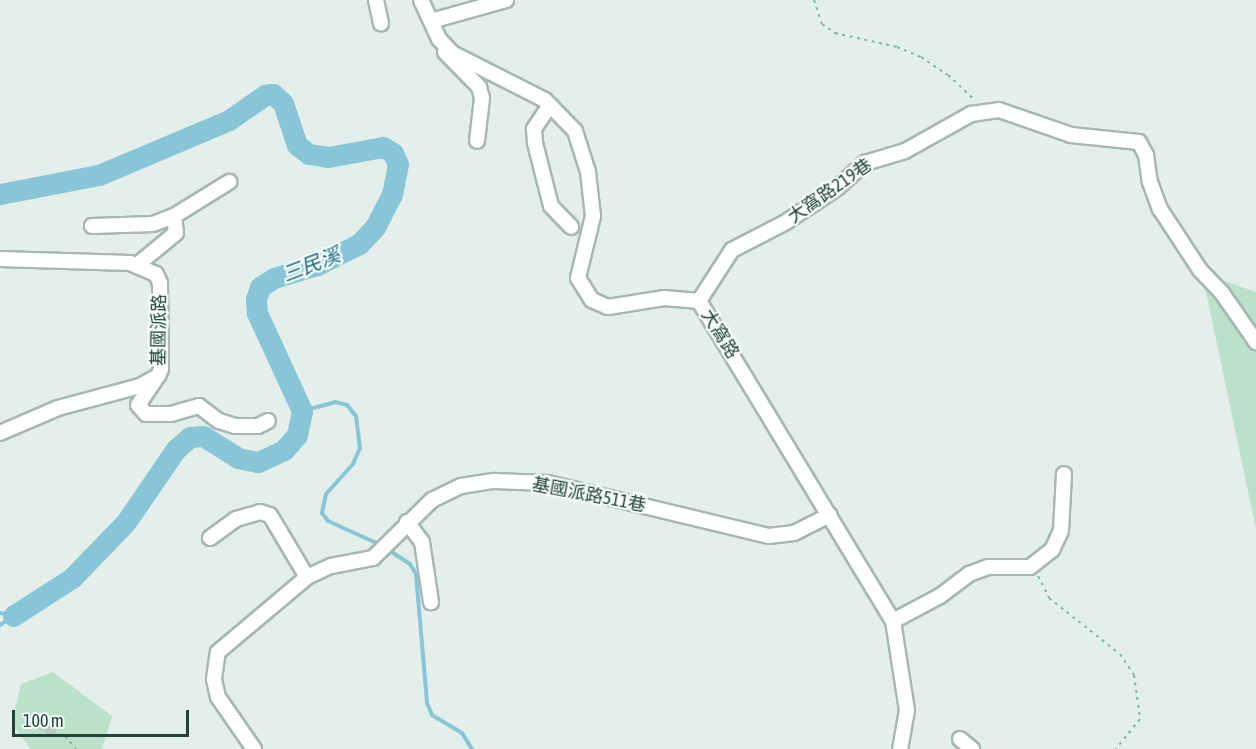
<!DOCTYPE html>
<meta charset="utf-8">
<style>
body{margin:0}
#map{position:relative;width:1256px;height:749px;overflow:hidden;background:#e4efeb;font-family:"Asap Condensed","Noto Sans TC",sans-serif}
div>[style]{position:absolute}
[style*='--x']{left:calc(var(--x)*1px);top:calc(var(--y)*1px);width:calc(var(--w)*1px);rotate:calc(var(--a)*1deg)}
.green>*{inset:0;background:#bce1c9}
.stream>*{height:4px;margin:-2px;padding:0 2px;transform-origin:2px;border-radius:2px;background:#88c5d7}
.river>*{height:21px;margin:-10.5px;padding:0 10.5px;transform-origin:10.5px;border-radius:10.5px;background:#88c5d7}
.building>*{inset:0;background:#b9cac4}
.path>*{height:2px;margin-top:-1px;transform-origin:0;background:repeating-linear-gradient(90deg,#82b5a9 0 3px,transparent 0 7.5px)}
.roads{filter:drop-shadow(2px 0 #a6b8b3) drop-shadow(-2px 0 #a6b8b3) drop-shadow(0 2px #a6b8b3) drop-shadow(0 -2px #a6b8b3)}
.minor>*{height:14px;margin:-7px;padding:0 7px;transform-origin:7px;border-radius:7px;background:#fff}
span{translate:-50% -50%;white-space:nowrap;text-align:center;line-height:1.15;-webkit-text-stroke:4.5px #f5fbf8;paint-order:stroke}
.street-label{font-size:18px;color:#22423c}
.water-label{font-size:20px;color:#166984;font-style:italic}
.scale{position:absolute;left:12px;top:710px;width:177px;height:27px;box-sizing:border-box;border:3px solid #22423c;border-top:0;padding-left:8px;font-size:18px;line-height:21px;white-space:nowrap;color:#22423c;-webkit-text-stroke:4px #f5fbf8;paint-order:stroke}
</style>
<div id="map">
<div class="green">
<i style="clip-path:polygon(1202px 273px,1256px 292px,1256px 529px)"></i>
<i style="clip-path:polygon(53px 672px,112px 716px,102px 749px,31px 749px,12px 724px,21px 684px)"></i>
</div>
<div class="stream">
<i style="--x:302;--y:411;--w:34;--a:-15"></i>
<i style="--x:335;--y:402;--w:12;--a:14"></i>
<i style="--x:347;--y:405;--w:14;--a:51"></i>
<i style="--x:356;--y:416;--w:32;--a:83"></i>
<i style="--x:360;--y:448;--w:17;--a:114"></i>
<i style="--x:353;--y:464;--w:40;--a:132"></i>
<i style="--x:326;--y:494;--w:19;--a:102"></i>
<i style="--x:322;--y:513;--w:10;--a:53"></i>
<i style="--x:328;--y:521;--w:58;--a:24.4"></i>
<i style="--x:387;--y:549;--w:27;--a:33"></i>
<i style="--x:410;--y:564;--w:12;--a:59"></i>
<i style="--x:416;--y:574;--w:129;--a:85.1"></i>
<i style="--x:427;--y:703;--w:13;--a:67"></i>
<i style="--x:432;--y:715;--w:35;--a:31"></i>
<i style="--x:462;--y:733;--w:19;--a:58"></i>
<i style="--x:0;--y:613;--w:12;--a:9"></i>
<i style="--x:0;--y:625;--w:16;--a:-35"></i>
</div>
<div class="river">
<i style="--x:0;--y:194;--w:101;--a:-10.9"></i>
<i style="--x:99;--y:175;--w:141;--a:-22.9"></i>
<i style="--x:229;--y:120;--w:44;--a:-34.8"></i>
<i style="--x:265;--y:95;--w:8;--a:-7"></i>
<i style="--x:273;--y:94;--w:13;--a:42"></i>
<i style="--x:283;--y:103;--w:44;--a:71.6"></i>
<i style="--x:297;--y:145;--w:15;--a:37"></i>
<i style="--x:309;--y:154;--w:19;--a:9"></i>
<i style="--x:328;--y:157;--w:56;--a:-10.3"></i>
<i style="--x:383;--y:147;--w:12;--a:31"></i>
<i style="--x:393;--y:153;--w:12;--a:66"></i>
<i style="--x:398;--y:164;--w:31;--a:101"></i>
<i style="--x:392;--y:194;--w:36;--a:117"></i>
<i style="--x:376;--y:226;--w:25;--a:133"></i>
<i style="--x:359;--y:244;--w:47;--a:153.4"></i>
<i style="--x:317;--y:265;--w:45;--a:163.2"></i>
<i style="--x:274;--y:278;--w:17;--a:147"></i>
<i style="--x:260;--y:287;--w:13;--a:108"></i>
<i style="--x:256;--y:299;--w:14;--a:86"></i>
<i style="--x:257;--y:313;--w:108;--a:65.3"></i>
<i style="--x:302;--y:411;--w:25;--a:102"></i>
<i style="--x:297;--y:435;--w:20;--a:131"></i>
<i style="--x:284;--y:450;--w:29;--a:155"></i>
<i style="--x:258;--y:462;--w:20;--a:-169"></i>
<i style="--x:238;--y:458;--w:41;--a:-147.8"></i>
<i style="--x:203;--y:436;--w:13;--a:176"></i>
<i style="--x:190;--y:437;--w:18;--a:139"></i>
<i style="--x:176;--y:449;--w:88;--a:124.4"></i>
<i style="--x:126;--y:522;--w:78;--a:134"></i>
<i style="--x:72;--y:578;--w:70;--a:147.2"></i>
</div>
<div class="building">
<i style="clip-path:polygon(39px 715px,59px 727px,53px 737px,33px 726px)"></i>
</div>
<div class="path">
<i style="--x:814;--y:0;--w:25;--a:72"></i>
<i style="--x:822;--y:24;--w:16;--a:35"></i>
<i style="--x:835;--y:33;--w:64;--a:12.7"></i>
<i style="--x:897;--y:47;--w:26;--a:23"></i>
<i style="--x:921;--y:57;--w:32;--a:34"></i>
<i style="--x:948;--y:75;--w:37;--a:43"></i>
<i style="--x:1038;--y:576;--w:25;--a:63"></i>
<i style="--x:1049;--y:598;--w:90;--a:38.3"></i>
<i style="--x:1120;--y:654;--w:25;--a:56"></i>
<i style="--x:1134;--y:675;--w:44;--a:82.2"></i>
<i style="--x:1140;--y:719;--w:38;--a:129"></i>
<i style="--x:65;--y:736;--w:17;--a:50"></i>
</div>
<div class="roads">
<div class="minor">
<i style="--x:376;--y:0;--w:24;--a:78"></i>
<i style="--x:421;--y:0;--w:43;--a:65.2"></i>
<i style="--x:439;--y:39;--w:19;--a:47"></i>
<i style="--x:452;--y:53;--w:104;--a:26.8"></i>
<i style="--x:545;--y:100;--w:43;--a:45.9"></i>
<i style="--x:575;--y:131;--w:43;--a:72.4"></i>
<i style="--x:588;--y:172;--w:44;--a:83.5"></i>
<i style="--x:593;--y:216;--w:64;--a:103.6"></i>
<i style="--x:578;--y:278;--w:26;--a:58"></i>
<i style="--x:592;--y:300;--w:17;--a:24"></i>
<i style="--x:608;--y:307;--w:57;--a:-9.1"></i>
<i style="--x:664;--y:298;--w:35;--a:5"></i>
<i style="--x:699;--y:301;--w:374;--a:58.8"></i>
<i style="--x:893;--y:621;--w:90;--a:81.1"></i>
<i style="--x:907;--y:710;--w:40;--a:100"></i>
<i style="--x:431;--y:21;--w:78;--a:-15.6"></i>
<i style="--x:445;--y:52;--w:49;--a:45.8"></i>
<i style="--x:479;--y:87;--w:11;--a:75"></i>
<i style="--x:482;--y:98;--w:43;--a:96.6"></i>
<i style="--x:550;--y:105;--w:29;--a:124"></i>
<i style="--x:534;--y:129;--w:14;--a:86"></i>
<i style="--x:535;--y:143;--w:65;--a:75.7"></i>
<i style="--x:551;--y:206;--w:29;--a:46"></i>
<i style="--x:92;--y:226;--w:61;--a:-1.9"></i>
<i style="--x:153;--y:224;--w:22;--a:-21"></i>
<i style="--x:0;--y:259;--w:130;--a:1.8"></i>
<i style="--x:130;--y:263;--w:28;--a:23"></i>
<i style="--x:156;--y:274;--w:10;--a:66"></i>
<i style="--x:160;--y:283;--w:86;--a:89.3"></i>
<i style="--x:161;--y:369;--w:8;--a:113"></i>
<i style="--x:158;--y:376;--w:21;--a:151"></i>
<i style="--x:140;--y:386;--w:85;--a:165"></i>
<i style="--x:58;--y:408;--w:63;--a:156.7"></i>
<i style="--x:137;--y:265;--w:50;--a:-39.4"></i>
<i style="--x:176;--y:233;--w:17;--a:-97"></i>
<i style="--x:174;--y:216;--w:65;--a:-31.7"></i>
<i style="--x:699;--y:301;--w:61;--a:-57.1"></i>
<i style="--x:732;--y:250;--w:61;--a:-27.4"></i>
<i style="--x:786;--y:222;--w:61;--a:-33.7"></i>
<i style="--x:837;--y:188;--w:38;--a:-42"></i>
<i style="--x:865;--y:163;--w:42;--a:-16.7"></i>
<i style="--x:905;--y:151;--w:76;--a:-29.3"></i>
<i style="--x:971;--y:114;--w:28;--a:-8"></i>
<i style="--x:999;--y:110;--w:76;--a:19.1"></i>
<i style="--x:1071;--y:135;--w:68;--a:5.9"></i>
<i style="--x:1139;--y:142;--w:15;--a:62"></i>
<i style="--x:1146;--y:155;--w:27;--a:82"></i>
<i style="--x:1150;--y:182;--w:29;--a:70"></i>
<i style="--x:1160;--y:209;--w:73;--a:56.7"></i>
<i style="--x:1200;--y:270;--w:32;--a:46"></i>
<i style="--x:1222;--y:293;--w:60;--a:55.2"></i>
<i style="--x:155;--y:380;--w:30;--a:124"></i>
<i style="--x:138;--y:405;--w:12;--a:48"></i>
<i style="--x:146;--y:414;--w:25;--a:0"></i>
<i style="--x:171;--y:414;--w:29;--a:-16"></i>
<i style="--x:199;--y:406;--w:25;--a:37"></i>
<i style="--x:219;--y:421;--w:17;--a:17"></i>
<i style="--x:235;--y:426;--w:23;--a:0"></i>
<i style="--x:258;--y:426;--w:11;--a:-27"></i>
<i style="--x:407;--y:522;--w:25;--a:53"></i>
<i style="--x:422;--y:542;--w:61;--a:81.5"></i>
<i style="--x:210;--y:538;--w:32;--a:-36"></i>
<i style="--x:236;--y:519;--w:25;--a:-16"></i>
<i style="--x:260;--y:512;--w:10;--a:17"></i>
<i style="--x:270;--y:515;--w:72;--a:59.2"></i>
<i style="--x:893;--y:621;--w:53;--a:-28"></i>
<i style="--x:940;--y:596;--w:36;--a:-37"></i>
<i style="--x:969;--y:574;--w:20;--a:-20"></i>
<i style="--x:988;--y:567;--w:42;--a:0"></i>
<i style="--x:1030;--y:567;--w:28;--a:-38"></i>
<i style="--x:1052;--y:550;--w:21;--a:-65"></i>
<i style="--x:1061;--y:531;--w:57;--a:-87"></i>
<i style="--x:960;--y:739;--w:16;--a:40"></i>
<i style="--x:254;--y:749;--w:63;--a:-124.7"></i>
<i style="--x:218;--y:697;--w:18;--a:-103"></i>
<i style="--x:214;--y:679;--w:27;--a:-82"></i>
<i style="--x:218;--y:652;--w:116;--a:-40.1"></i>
<i style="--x:307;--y:577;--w:26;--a:-25"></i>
<i style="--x:331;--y:566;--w:43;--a:-10.8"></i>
<i style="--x:373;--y:558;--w:83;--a:-44.5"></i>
<i style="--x:432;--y:500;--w:32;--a:-26"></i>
<i style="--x:461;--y:486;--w:33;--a:-9"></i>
<i style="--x:494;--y:481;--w:54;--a:2.1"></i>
<i style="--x:548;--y:483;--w:227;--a:13.5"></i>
<i style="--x:769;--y:536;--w:25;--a:-7"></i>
<i style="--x:794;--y:533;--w:40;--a:-26.6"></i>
</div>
</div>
<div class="street-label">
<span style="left:830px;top:191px;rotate:-35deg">大窩路219巷</span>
<span style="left:159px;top:330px;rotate:-89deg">基國派路</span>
<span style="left:720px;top:334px;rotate:58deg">大窩路</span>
<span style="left:589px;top:495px;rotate:11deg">基國派路511巷</span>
</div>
<div class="water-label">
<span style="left:311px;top:264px;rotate:-21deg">三民溪</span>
</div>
<div class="scale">100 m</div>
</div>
